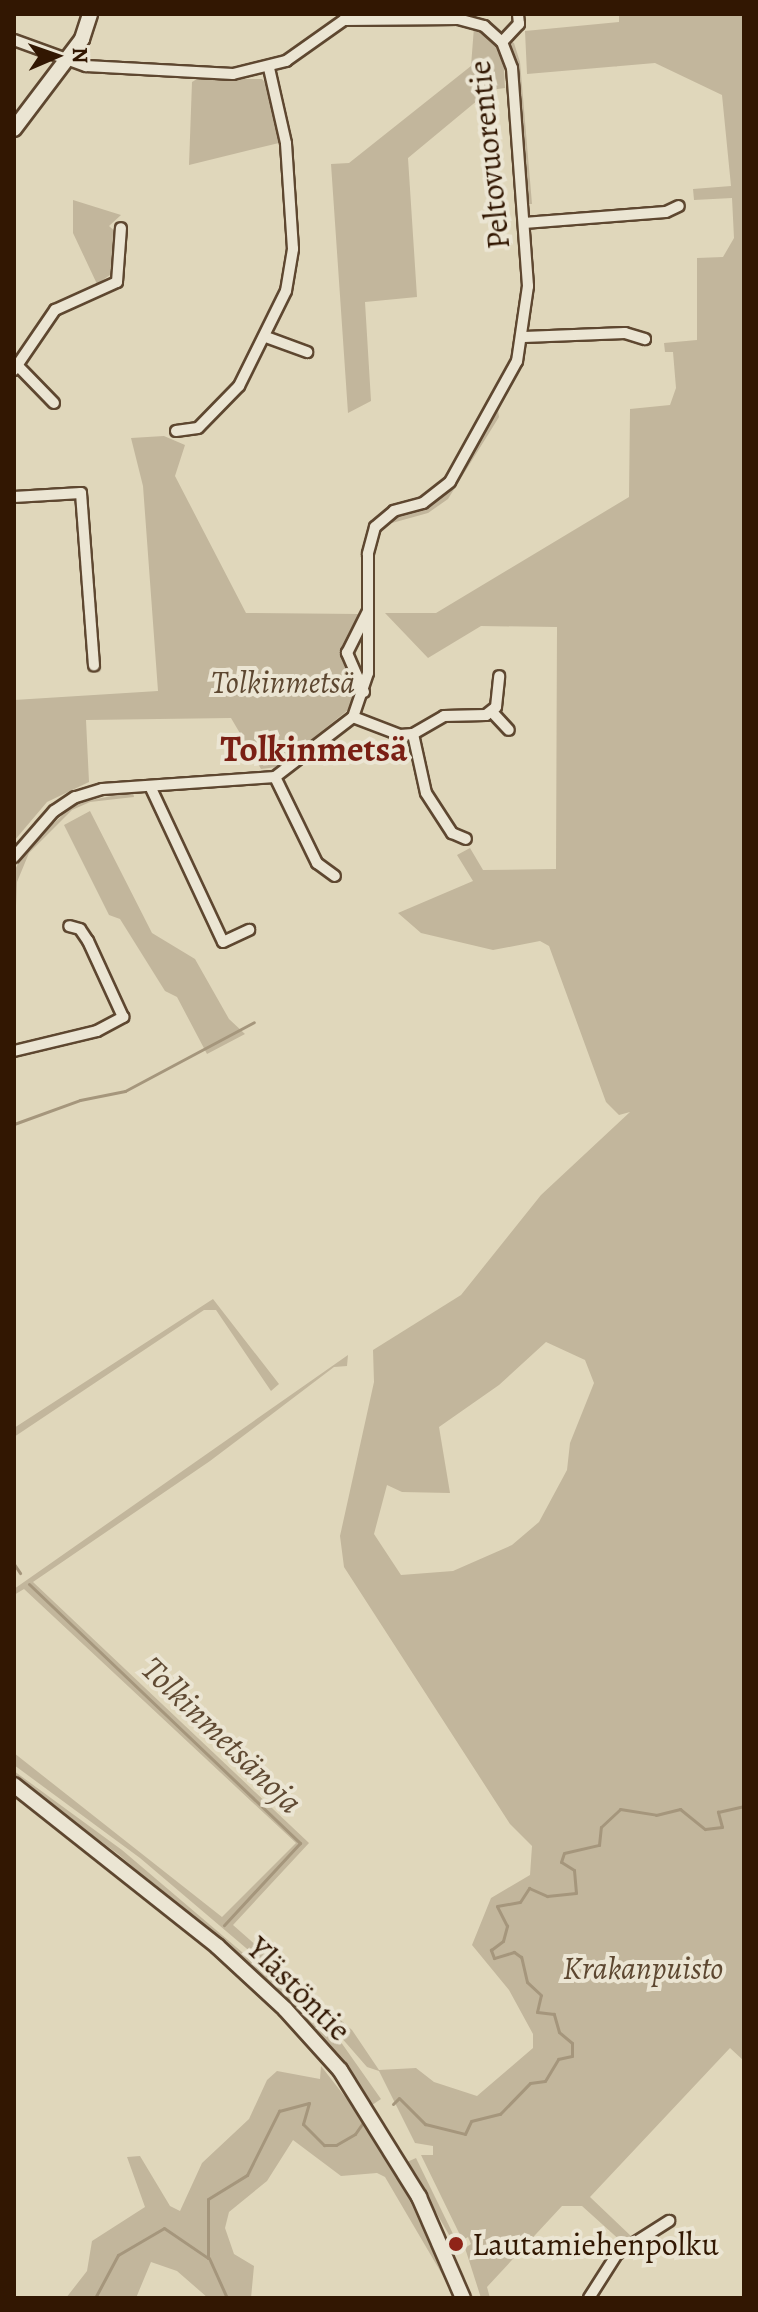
<!DOCTYPE html>
<meta charset="utf-8">
<style>
body{margin:0}
#map{position:relative;width:758px;height:2312px;overflow:hidden;background:#e0d7bb;font-family:Alegreya,serif}
div>[style]{position:absolute}
[style*='--x']{left:calc(var(--x)*1px);top:calc(var(--y)*1px);width:calc(var(--w)*1px);rotate:calc(var(--a)*1deg)}
.green>*{inset:0;background:#c2b69c}
.stream>*{height:3px;margin:-1.5px;padding:0 1.5px;transform-origin:1.5px;border-radius:1.5px;background:#a5967c}
.roads{filter:drop-shadow(2px 0 #5e4730) drop-shadow(-2px 0 #5e4730) drop-shadow(0 2px #5e4730) drop-shadow(0 -2px #5e4730)}
.minor>*{height:10px;margin:-5px;padding:0 5px;transform-origin:5px;border-radius:5px;background:#ebe5d3}
.secondary>*{height:14px;margin:-7px;padding:0 7px;transform-origin:7px;border-radius:7px;background:#ebe5d3}
.dots>*{width:22px;height:22px;translate:-50% -50%;box-sizing:border-box;border:4px solid #ebe5d3;border-radius:50%}
span{translate:-50% -50%;white-space:nowrap;text-align:center;line-height:1.15;-webkit-text-stroke:8px #ebe5d3;paint-order:stroke}
.street-label{font-size:32px;color:#321702}
.park-label{font-size:32px;color:#5d4730;font-style:italic}
.poi-label{font-size:32px;color:#321702}
.left{translate:0 -50%;text-align:left}
.water-label{font-size:34px;color:#604a33;font-style:italic}
.quarter-label{font-size:36px;color:#7a1f14;font-weight:700}
.frame{position:absolute;inset:0;border:16px solid #321702;pointer-events:none}
.north{position:absolute;left:16px;top:16px;width:80px;height:80px;-webkit-text-stroke:6px #ebe5d3;paint-order:stroke;rotate:88deg;font-size:22px;font-weight:700;line-height:32px;text-align:center;color:#321702}
.north::after{content:'';display:block;margin:auto;width:28px;height:36px;background:#321702;clip-path:polygon(50% 0,100% 100%,50% 72%,0 100%)}
</style>
<div id="map">
<div class="green">
<i style="clip-path:polygon(evenodd,619px 14px,744px 14px,744px 2061px,730px 2048px,590px 2197px,632px 2237px,644px 2233px,623px 2243px,582px 2206px,562px 2206px,487px 2287px,490px 2298px,481px 2298px,465px 2248px,471px 2244px,468px 2237px,463px 2240px,460px 2235px,421px 2155px,433px 2155px,433px 2146px,415px 2143px,379px 2071px,367px 2067px,312px 2004px,140px 1858px,14px 1765px,14px 1753px,222px 1917px,296px 1843px,24px 1589px,14px 1595px,14px 1589px,348px 1355px,347px 1366px,334px 1367px,210px 1461px,33px 1582px,309px 1843px,233px 1925px,352px 2030px,379px 2070px,416px 2068px,434px 2082px,477px 2096px,533px 2048px,533px 2034px,509px 1990px,472px 1945px,491px 1898px,530px 1875px,532px 1846px,510px 1824px,344px 1567px,340px 1536px,374px 1382px,373px 1350px,461px 1295px,541px 1195px,630px 1112px,619px 1115px,606px 1102px,549px 946px,540px 941px,493px 950px,421px 933px,398px 913px,473px 881px,457px 855px,470px 848px,483px 870px,556px 869px,557px 627px,481px 626px,428px 658px,385px 613px,436px 613px,629px 497px,630px 409px,670px 405px,676px 388px,673px 352px,665px 352px,664px 343px,697px 340px,697px 258px,723px 257px,734px 238px,732px 198px,694px 200px,693px 189px,731px 186px,722px 95px,655px 63px,527px 74px,525px 31px,619px 22px,619px 14px,546px 1342px,585px 1360px,594px 1383px,570px 1443px,567px 1470px,539px 1522px,512px 1545px,453px 1571px,401px 1575px,374px 1534px,387px 1485px,402px 1492px,450px 1493px,439px 1427px,499px 1385px,546px 1342px)"></i>
<i style="clip-path:polygon(474px 27px,483px 30px,503px 53px,505px 88px,490px 90px,408px 158px,417px 297px,365px 302px,371px 401px,348px 413px,331px 164px,349px 163px,471px 66px)"></i>
<i style="clip-path:polygon(508px 40px,514px 43px,520px 62px,532px 204px,528px 204px,517px 69px)"></i>
<i style="clip-path:polygon(197px 79px,262px 79px,268px 86px,279px 143px,189px 165px,192px 82px)"></i>
<i style="clip-path:polygon(73px 200px,121px 215px,109px 226px,118px 234px,113px 273px,97px 284px,73px 233px)"></i>
<i style="clip-path:polygon(498px 410px,499px 417px,448px 499px,428px 513px,392px 523px,393px 518px,429px 506px,450px 490px)"></i>
<i style="clip-path:polygon(164px 436px,185px 445px,175px 476px,246px 613px,359px 614px,344px 649px,356px 685px,353px 706px,277px 767px,261px 769px,231px 718px,86px 720px,89px 782px,47px 802px,14px 841px,14px 700px,158px 691px,143px 486px,131px 438px)"></i>
<i style="clip-path:polygon(133px 792px,134px 797px,90px 802px,72px 810px,29px 853px,17px 882px,14px 953px,14px 872px,23px 853px,75px 803px)"></i>
<i style="clip-path:polygon(90px 811px,152px 933px,195px 959px,229px 1019px,245px 1034px,207px 1054px,177px 997px,165px 991px,120px 919px,109px 915px,64px 825px)"></i>
<i style="clip-path:polygon(213px 1299px,279px 1384px,271px 1391px,216px 1310px,204px 1310px,14px 1437px,14px 1428px)"></i>
<i style="clip-path:polygon(14px 1771px,122px 1850px,331px 2028px,381px 2099px,372px 2105px,317px 2033px,223px 1944px,118px 1854px,14px 1777px)"></i>
<i style="clip-path:polygon(321px 2066px,381px 2143px,428px 2230px,456px 2298px,385px 2177px,377px 2173px,341px 2176px,293px 2140px,267px 2181px,229px 2212px,225px 2228px,234px 2254px,254px 2266px,251px 2298px,208px 2298px,177px 2271px,151px 2262px,136px 2298px,66px 2298px,87px 2271px,92px 2241px,145px 2207px,127px 2157px,140px 2156px,170px 2206px,180px 2211px,202px 2163px,249px 2119px,267px 2080px,277px 2071px,320px 2079px)"></i>
<i style="clip-path:polygon(416px 2158px,455px 2238px,452px 2240px,407px 2162px)"></i>
</div>
<div class="stream">
<i style="--x:14;--y:1124;--w:70;--a:-20"></i>
<i style="--x:80;--y:1100;--w:46;--a:-11.3"></i>
<i style="--x:125;--y:1091;--w:146;--a:-28.1"></i>
<i style="--x:14;--y:1564;--w:11;--a:56"></i>
<i style="--x:29;--y:1584;--w:375;--a:43.7"></i>
<i style="--x:300;--y:1843;--w:112;--a:132.8"></i>
<i style="--x:393;--y:2104;--w:8;--a:-45"></i>
<i style="--x:399;--y:2098;--w:37;--a:45"></i>
<i style="--x:425;--y:2124;--w:41;--a:14"></i>
<i style="--x:465;--y:2134;--w:14;--a:-65"></i>
<i style="--x:471;--y:2121;--w:30;--a:-14"></i>
<i style="--x:500;--y:2114;--w:43;--a:-45.9"></i>
<i style="--x:530;--y:2083;--w:15;--a:-8"></i>
<i style="--x:545;--y:2081;--w:26;--a:-59"></i>
<i style="--x:558;--y:2059;--w:14;--a:-12"></i>
<i style="--x:572;--y:2056;--w:13;--a:-90"></i>
<i style="--x:572;--y:2043;--w:17;--a:-140"></i>
<i style="--x:559;--y:2032;--w:19;--a:-106"></i>
<i style="--x:554;--y:2014;--w:17;--a:-173"></i>
<i style="--x:537;--y:2012;--w:17;--a:-77"></i>
<i style="--x:541;--y:1995;--w:19;--a:-137"></i>
<i style="--x:527;--y:1982;--w:26;--a:-103"></i>
<i style="--x:521;--y:1957;--w:9;--a:-144"></i>
<i style="--x:514;--y:1952;--w:21;--a:163"></i>
<i style="--x:494;--y:1958;--w:9;--a:-111"></i>
<i style="--x:491;--y:1950;--w:15;--a:-37"></i>
<i style="--x:503;--y:1941;--w:16;--a:-75"></i>
<i style="--x:507;--y:1926;--w:22;--a:-117"></i>
<i style="--x:497;--y:1906;--w:23;--a:-10"></i>
<i style="--x:520;--y:1902;--w:17;--a:-57"></i>
<i style="--x:529;--y:1888;--w:20;--a:24"></i>
<i style="--x:547;--y:1896;--w:29;--a:-6"></i>
<i style="--x:576;--y:1893;--w:23;--a:-95"></i>
<i style="--x:574;--y:1870;--w:15;--a:-148"></i>
<i style="--x:561;--y:1862;--w:9;--a:-72"></i>
<i style="--x:564;--y:1853;--w:36;--a:-13"></i>
<i style="--x:599;--y:1845;--w:18;--a:-84"></i>
<i style="--x:601;--y:1827;--w:26;--a:-43"></i>
<i style="--x:620;--y:1809;--w:36;--a:9"></i>
<i style="--x:656;--y:1815;--w:25;--a:-14"></i>
<i style="--x:680;--y:1809;--w:32;--a:39"></i>
<i style="--x:705;--y:1829;--w:17;--a:-7"></i>
<i style="--x:722;--y:1827;--w:16;--a:-105"></i>
<i style="--x:718;--y:1812;--w:27;--a:-13"></i>
<i style="--x:209;--y:2258;--w:44;--a:65.8"></i>
<i style="--x:95;--y:2298;--w:49;--a:-61.9"></i>
<i style="--x:118;--y:2255;--w:53;--a:-30.4"></i>
<i style="--x:164;--y:2228;--w:53;--a:34.3"></i>
<i style="--x:208;--y:2258;--w:59;--a:-90"></i>
<i style="--x:208;--y:2199;--w:46;--a:-31.6"></i>
<i style="--x:247;--y:2175;--w:72;--a:-63.4"></i>
<i style="--x:279;--y:2111;--w:31;--a:-15"></i>
<i style="--x:309;--y:2103;--w:22;--a:106"></i>
<i style="--x:303;--y:2124;--w:30;--a:45"></i>
<i style="--x:324;--y:2145;--w:12;--a:0"></i>
<i style="--x:336;--y:2145;--w:22;--a:-30"></i>
<i style="--x:355;--y:2134;--w:16;--a:-55"></i>
</div>
<div class="roads">
<div class="minor">
<i style="--x:14;--y:40;--w:77;--a:19.9"></i>
<i style="--x:86;--y:66;--w:147;--a:3.1"></i>
<i style="--x:233;--y:74;--w:55;--a:-13.8"></i>
<i style="--x:286;--y:61;--w:71;--a:-35.3"></i>
<i style="--x:344;--y:20;--w:114;--a:-0.5"></i>
<i style="--x:458;--y:19;--w:27;--a:15"></i>
<i style="--x:484;--y:26;--w:24;--a:42"></i>
<i style="--x:502;--y:42;--w:28;--a:69"></i>
<i style="--x:512;--y:68;--w:219;--a:85.8"></i>
<i style="--x:528;--y:286;--w:76;--a:98.3"></i>
<i style="--x:517;--y:361;--w:138;--a:119"></i>
<i style="--x:450;--y:482;--w:34;--a:142"></i>
<i style="--x:423;--y:503;--w:30;--a:165"></i>
<i style="--x:394;--y:511;--w:25;--a:140"></i>
<i style="--x:375;--y:527;--w:28;--a:105"></i>
<i style="--x:368;--y:554;--w:119;--a:90"></i>
<i style="--x:368;--y:673;--w:46;--a:108.8"></i>
<i style="--x:353;--y:717;--w:98;--a:142.4"></i>
<i style="--x:275;--y:777;--w:173;--a:176"></i>
<i style="--x:102;--y:789;--w:28;--a:163"></i>
<i style="--x:75;--y:797;--w:25;--a:146"></i>
<i style="--x:54;--y:811;--w:61;--a:131"></i>
<i style="--x:502;--y:42;--w:25;--a:-47"></i>
<i style="--x:519;--y:24;--w:10;--a:-96"></i>
<i style="--x:524;--y:223;--w:142;--a:-4.4"></i>
<i style="--x:666;--y:212;--w:14;--a:-25"></i>
<i style="--x:266;--y:337;--w:44;--a:20.1"></i>
<i style="--x:524;--y:337;--w:101;--a:-2.3"></i>
<i style="--x:625;--y:333;--w:21;--a:17"></i>
<i style="--x:17;--y:365;--w:53;--a:45.8"></i>
<i style="--x:14;--y:370;--w:73;--a:-55.7"></i>
<i style="--x:55;--y:310;--w:68;--a:-24.3"></i>
<i style="--x:117;--y:282;--w:54;--a:-85.8"></i>
<i style="--x:176;--y:431;--w:22;--a:-8"></i>
<i style="--x:198;--y:428;--w:59;--a:-45.7"></i>
<i style="--x:239;--y:386;--w:106;--a:-63.7"></i>
<i style="--x:286;--y:291;--w:43;--a:-80.5"></i>
<i style="--x:293;--y:249;--w:106;--a:-93.8"></i>
<i style="--x:286;--y:143;--w:77;--a:-102.8"></i>
<i style="--x:14;--y:497;--w:67;--a:-3.4"></i>
<i style="--x:81;--y:493;--w:173;--a:85.7"></i>
<i style="--x:364;--y:692;--w:43;--a:-113.6"></i>
<i style="--x:347;--y:653;--w:45;--a:-63.4"></i>
<i style="--x:493;--y:713;--w:23;--a:47"></i>
<i style="--x:353;--y:717;--w:50;--a:21"></i>
<i style="--x:400;--y:735;--w:13;--a:-4"></i>
<i style="--x:413;--y:734;--w:36;--a:-30"></i>
<i style="--x:444;--y:716;--w:42;--a:-1.4"></i>
<i style="--x:486;--y:715;--w:13;--a:-39"></i>
<i style="--x:496;--y:707;--w:31;--a:-84"></i>
<i style="--x:413;--y:734;--w:60;--a:77.6"></i>
<i style="--x:426;--y:793;--w:48;--a:57"></i>
<i style="--x:452;--y:833;--w:15;--a:23"></i>
<i style="--x:275;--y:777;--w:96;--a:64"></i>
<i style="--x:317;--y:863;--w:22;--a:36"></i>
<i style="--x:150;--y:786;--w:172;--a:64.9"></i>
<i style="--x:223;--y:942;--w:29;--a:-25"></i>
<i style="--x:14;--y:1051;--w:85;--a:-13.5"></i>
<i style="--x:97;--y:1031;--w:30;--a:-28"></i>
<i style="--x:123;--y:1017;--w:84;--a:-114.7"></i>
<i style="--x:88;--y:941;--w:14;--a:-124"></i>
<i style="--x:80;--y:929;--w:11;--a:-165"></i>
<i style="--x:589;--y:2298;--w:52;--a:-57.5"></i>
<i style="--x:617;--y:2254;--w:62;--a:-32.4"></i>
</div>
<div class="secondary">
<i style="--x:14;--y:129;--w:113;--a:-52.9"></i>
<i style="--x:82;--y:39;--w:26;--a:-72"></i>
<i style="--x:14;--y:1785;--w:259;--a:38.4"></i>
<i style="--x:217;--y:1946;--w:93;--a:42.8"></i>
<i style="--x:285;--y:2009;--w:82;--a:48"></i>
<i style="--x:340;--y:2070;--w:150;--a:58.1"></i>
<i style="--x:419;--y:2197;--w:110;--a:66.5"></i>
</div>
</div>
<div class="dots">
<i style="left:456px;top:2244px;background:#8f2418"></i>
</div>
<div class="street-label">
<span style="left:489px;top:155px;rotate:-96deg">Peltovuorentie</span>
<span style="left:299px;top:1989px;rotate:45deg">Ylästöntie</span>
</div>
<div class="park-label">
<span style="left:283px;top:682px">Tolkinmetsä</span>
<span style="left:643px;top:1968px">Krakanpuisto</span>
</div>
<div class="poi-label">
<span class="left" style="left:472px;top:2244px">Lautamiehenpolku</span>
</div>
<div class="water-label">
<span style="left:222px;top:1735px;rotate:44deg">Tolkinmetsänoja</span>
</div>
<div class="quarter-label">
<span style="left:314px;top:749px">Tolkinmetsä</span>
</div>
<div class="frame"></div>
<div class="north">N</div>
</div>
